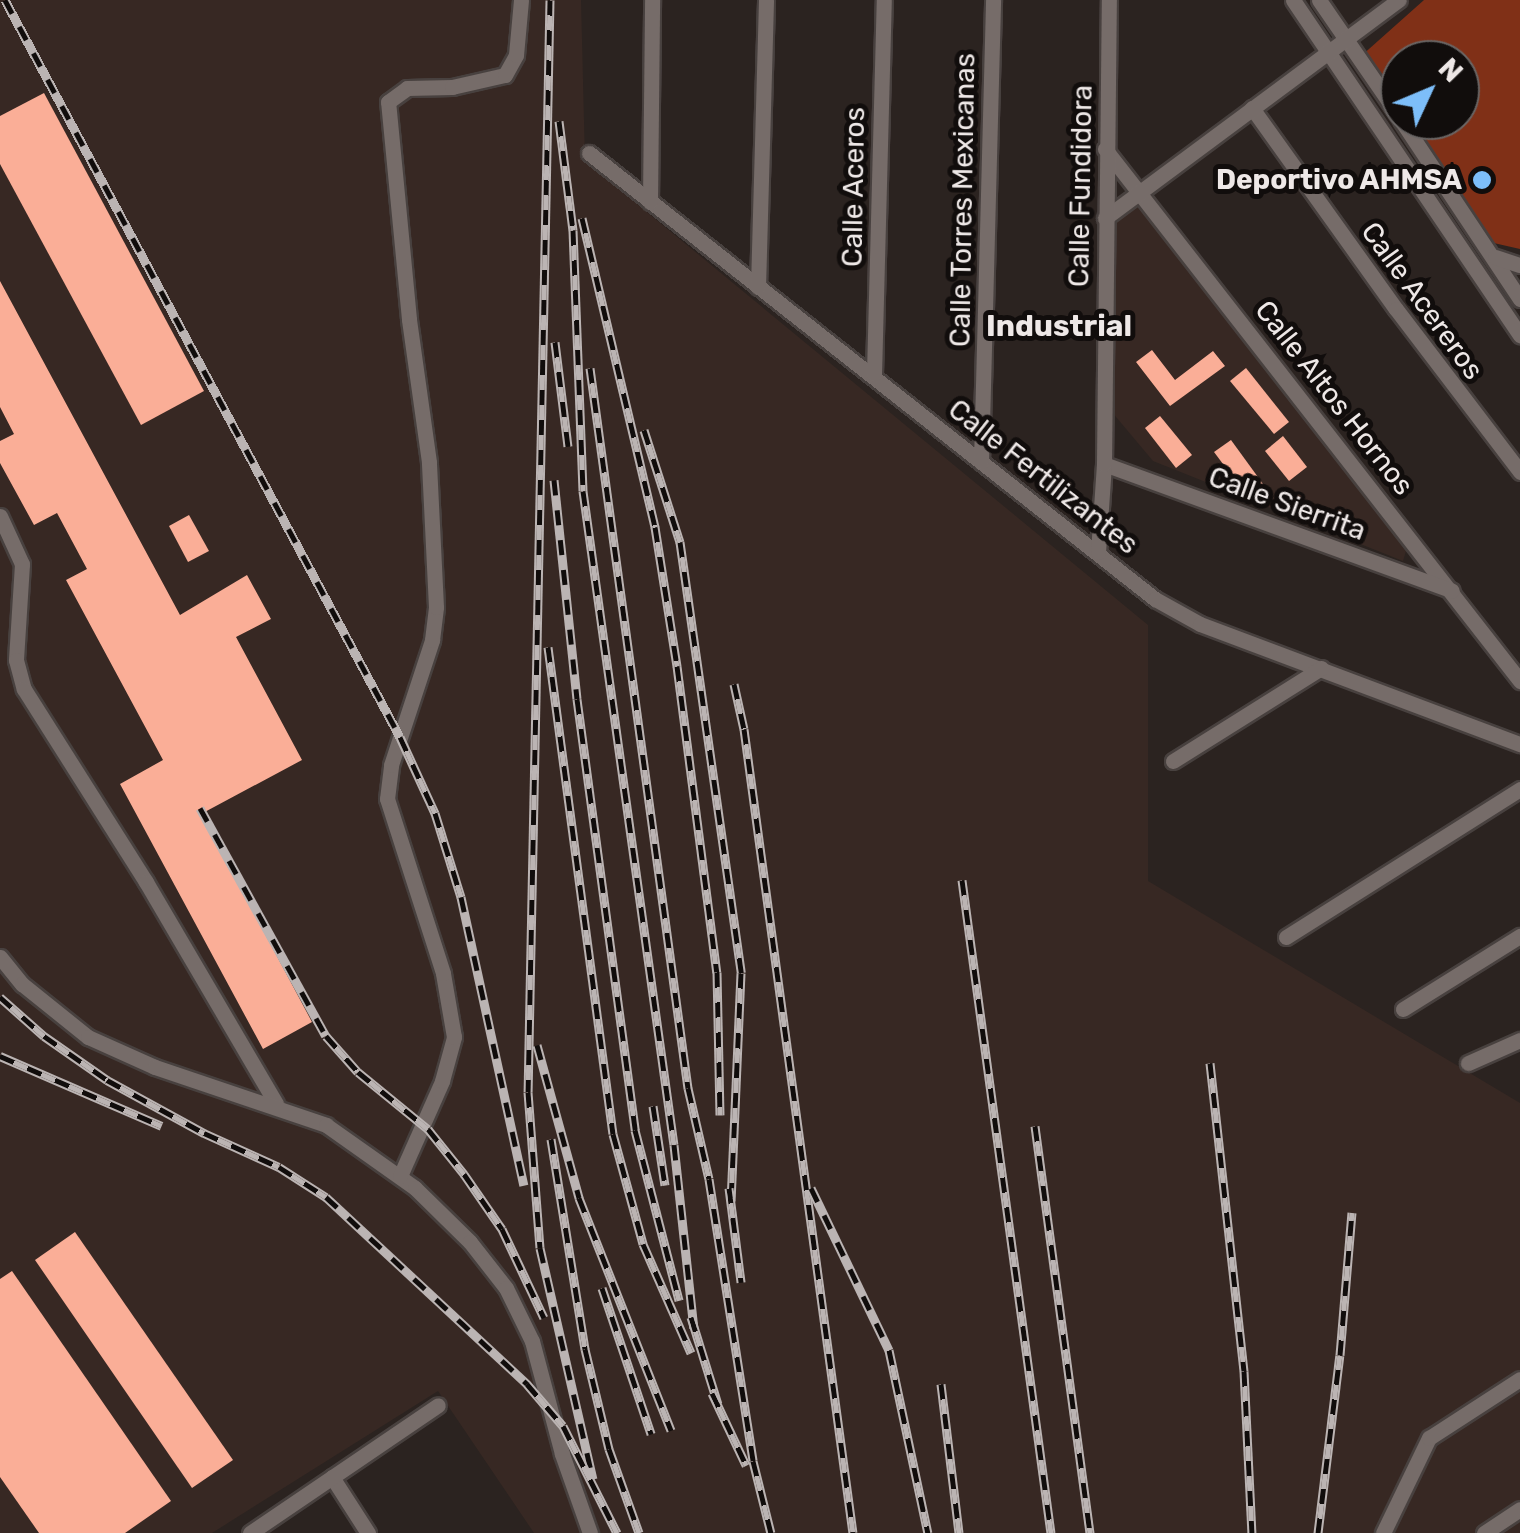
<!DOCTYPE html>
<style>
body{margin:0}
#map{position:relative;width:1520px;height:1533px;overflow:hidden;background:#2b2320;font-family:Rubik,sans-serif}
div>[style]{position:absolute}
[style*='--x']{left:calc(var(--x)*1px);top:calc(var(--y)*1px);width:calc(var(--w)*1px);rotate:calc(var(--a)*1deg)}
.built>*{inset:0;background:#372823}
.green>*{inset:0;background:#803017}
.building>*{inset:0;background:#faae97}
.roads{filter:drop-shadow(2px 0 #48413f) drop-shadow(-2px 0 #48413f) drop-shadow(0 2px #48413f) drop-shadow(0 -2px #48413f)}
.minor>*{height:15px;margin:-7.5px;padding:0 7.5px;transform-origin:7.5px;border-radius:7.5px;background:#766c69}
.rail>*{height:9px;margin-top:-4.5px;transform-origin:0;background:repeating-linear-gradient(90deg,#110d0c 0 15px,#bbb4b3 0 30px);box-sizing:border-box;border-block:2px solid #bbb4b3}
.dots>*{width:28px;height:28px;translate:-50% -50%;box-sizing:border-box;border:5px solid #110d0c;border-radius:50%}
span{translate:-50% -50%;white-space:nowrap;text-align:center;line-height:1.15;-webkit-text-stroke:10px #110d0c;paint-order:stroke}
.poi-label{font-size:28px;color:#eee8e7;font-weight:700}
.right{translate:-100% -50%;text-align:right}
.street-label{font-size:28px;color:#eee8e7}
.neighbourhood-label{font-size:30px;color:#eee8e7;font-weight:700}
.north{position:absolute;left:1380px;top:40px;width:100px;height:100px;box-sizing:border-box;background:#110d0c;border:2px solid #696564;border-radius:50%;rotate:46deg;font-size:28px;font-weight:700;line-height:40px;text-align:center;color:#eee8e7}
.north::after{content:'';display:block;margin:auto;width:35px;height:45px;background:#7dbef9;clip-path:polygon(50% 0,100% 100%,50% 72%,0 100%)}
</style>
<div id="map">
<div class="built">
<i style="clip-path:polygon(0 0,581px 0,585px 161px,1148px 625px,1148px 881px,1520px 1103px,1520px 1533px,534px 1533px,438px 1391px,212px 1533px,0 1533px)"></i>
<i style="clip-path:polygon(1138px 204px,1406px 551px,1403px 561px,1153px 461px,1111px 411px,1115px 218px)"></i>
</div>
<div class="green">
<i style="clip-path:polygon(1424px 0,1520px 0,1520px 249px,1485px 241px,1403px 120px,1460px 120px,1460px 60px,1400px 60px,1400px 115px,1360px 57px)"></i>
</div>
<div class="building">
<i style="clip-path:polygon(44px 93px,204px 391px,141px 425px,0 164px,0 116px)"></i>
<i style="clip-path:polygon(0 281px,180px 615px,247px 575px,271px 619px,236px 637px,302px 760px,201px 814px,312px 1022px,263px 1049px,120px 784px,163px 760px,66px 580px,87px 569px,57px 513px,34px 525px,0 463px,0 441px,14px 434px,0 407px)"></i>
<i style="clip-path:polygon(1152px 350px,1175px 380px,1213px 351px,1225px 366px,1170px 406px,1136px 362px)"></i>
<i style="clip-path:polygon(1246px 368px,1289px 422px,1274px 434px,1230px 381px)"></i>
<i style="clip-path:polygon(1160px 416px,1192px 455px,1176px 468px,1145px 428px)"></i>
<i style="clip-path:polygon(1283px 436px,1307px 467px,1289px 481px,1265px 451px)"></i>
<i style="clip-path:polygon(1231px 440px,1263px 484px,1247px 496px,1214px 452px)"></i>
<i style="clip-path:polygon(189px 515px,209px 551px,188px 562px,169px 526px)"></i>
<i style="clip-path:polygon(75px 1232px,233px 1460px,192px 1488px,35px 1260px)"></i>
<i style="clip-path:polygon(12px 1271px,171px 1501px,125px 1533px,39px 1533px,0 1477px,0 1279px)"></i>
</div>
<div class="roads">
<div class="minor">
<i style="--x:1293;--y:0;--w:405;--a:55.9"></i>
<i style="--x:1319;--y:0;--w:143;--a:55.5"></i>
<i style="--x:1252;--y:108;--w:247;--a:54.4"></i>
<i style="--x:1396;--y:309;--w:205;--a:52.7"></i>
<i style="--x:1401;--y:120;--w:215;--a:56.4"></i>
<i style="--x:1105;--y:149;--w:675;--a:52.04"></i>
<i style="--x:589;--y:153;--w:721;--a:38.24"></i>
<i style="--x:1155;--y:599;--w:51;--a:29.1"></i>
<i style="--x:1200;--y:624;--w:342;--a:20.6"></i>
<i style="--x:650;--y:202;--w:202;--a:-89.4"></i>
<i style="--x:1105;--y:218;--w:366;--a:-36.6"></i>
<i style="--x:1495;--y:257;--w:26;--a:18"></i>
<i style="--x:758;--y:287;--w:287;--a:-88.4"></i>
<i style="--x:874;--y:374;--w:374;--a:-88.5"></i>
<i style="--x:981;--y:462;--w:462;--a:-88.5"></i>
<i style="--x:1104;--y:464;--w:370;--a:20"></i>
<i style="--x:0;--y:516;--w:53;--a:65.4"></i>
<i style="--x:22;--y:564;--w:96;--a:93.6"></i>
<i style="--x:16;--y:660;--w:30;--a:75"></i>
<i style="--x:24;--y:689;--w:228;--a:57.7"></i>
<i style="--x:146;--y:882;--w:257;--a:59.6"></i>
<i style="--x:1098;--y:552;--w:88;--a:-86.1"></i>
<i style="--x:1104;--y:464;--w:464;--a:-89.4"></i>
<i style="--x:1173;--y:761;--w:175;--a:-32.1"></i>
<i style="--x:1286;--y:937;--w:277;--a:-32.3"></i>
<i style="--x:0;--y:957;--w:35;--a:51"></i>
<i style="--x:22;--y:984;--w:85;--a:38.8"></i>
<i style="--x:88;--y:1037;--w:73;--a:24.1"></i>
<i style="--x:155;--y:1067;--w:181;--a:18.7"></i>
<i style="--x:326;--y:1125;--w:109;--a:35.3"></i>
<i style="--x:415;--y:1188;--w:77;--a:44.5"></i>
<i style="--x:470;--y:1242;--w:58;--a:52"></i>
<i style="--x:506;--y:1288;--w:59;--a:63.9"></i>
<i style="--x:532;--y:1341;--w:117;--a:75.1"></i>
<i style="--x:562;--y:1454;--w:84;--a:70.5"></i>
<i style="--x:1403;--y:1009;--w:138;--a:-32"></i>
<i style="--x:1468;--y:1063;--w:57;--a:-23.9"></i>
<i style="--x:400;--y:1176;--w:104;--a:-66.1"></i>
<i style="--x:442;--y:1081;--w:46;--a:-74.7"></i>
<i style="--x:454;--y:1037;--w:65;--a:-99.8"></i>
<i style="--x:443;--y:973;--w:183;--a:-107.8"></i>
<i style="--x:387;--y:799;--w:34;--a:-83"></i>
<i style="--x:391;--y:765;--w:132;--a:-71.8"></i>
<i style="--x:432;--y:640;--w:33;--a:-83"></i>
<i style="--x:436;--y:607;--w:145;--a:-92.8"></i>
<i style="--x:429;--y:462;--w:144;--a:-98"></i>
<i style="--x:409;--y:319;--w:218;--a:-95.5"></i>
<i style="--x:388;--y:102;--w:24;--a:-36"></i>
<i style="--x:407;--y:88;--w:45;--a:-1.3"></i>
<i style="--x:452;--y:87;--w:54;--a:-12.8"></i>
<i style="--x:505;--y:75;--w:23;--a:-61"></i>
<i style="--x:516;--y:55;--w:55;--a:-84.8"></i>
<i style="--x:332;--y:1477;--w:67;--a:57.3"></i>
<i style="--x:250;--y:1533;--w:227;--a:-34.2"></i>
<i style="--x:1383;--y:1533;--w:106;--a:-64.2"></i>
<i style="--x:1429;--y:1438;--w:108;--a:-33"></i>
<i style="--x:1484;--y:1533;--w:43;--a:-33.7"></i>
</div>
</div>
<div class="rail">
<i style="--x:5;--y:0;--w:836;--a:61.81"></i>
<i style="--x:400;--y:737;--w:84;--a:65.3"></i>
<i style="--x:435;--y:813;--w:88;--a:72.8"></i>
<i style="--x:461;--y:897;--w:295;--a:77.7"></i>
<i style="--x:550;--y:0;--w:1092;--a:91.15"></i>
<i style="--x:528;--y:1092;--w:156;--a:85.6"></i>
<i style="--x:540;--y:1248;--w:237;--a:77.1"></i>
<i style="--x:559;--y:121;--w:110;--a:82.7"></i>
<i style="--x:573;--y:230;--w:261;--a:87.8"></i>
<i style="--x:583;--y:491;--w:660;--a:82.08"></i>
<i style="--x:674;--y:1145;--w:184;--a:83.8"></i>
<i style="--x:582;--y:218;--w:318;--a:76.7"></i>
<i style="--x:655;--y:527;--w:141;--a:81"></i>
<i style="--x:677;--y:666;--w:309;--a:82.6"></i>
<i style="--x:717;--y:972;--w:143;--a:88.8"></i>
<i style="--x:555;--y:342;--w:105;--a:82.9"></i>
<i style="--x:590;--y:368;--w:727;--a:82.25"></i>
<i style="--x:688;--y:1088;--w:93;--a:77"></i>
<i style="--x:709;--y:1179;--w:285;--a:81.1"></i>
<i style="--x:753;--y:1461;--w:74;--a:76"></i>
<i style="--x:644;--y:430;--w:118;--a:72.2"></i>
<i style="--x:680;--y:542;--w:435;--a:81.9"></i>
<i style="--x:741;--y:973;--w:228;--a:92.5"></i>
<i style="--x:554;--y:480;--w:220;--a:84"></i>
<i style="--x:577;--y:699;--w:435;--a:82.3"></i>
<i style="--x:635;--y:1130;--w:176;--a:75.5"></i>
<i style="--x:548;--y:647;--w:491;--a:82.4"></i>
<i style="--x:613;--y:1134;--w:114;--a:74.7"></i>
<i style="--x:643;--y:1244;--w:119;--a:66.2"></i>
<i style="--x:734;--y:684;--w:46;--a:77.5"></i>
<i style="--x:744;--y:729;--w:811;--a:82.28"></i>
<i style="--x:200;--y:808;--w:260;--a:61.1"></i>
<i style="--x:326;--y:1036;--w:48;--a:48.4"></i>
<i style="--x:358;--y:1072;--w:90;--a:39.2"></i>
<i style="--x:428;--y:1129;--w:58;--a:51.3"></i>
<i style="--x:464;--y:1174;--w:67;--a:55.4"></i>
<i style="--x:502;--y:1229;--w:98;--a:64.7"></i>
<i style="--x:962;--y:880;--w:659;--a:82.24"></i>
<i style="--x:0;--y:997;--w:59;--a:41.6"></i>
<i style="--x:44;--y:1036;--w:77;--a:34.9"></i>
<i style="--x:107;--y:1080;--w:111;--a:28.7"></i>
<i style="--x:204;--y:1133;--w:82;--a:24.4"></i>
<i style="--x:279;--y:1167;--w:56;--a:32.6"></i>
<i style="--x:326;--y:1197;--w:275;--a:42.9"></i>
<i style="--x:527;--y:1384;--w:55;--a:49.4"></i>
<i style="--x:563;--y:1426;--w:120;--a:63.2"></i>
<i style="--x:537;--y:1045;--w:159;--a:74.6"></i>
<i style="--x:579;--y:1198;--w:250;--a:68.4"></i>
<i style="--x:0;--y:1056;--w:176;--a:23.4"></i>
<i style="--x:1210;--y:1063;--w:310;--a:83.7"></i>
<i style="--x:1244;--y:1371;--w:162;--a:87.2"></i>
<i style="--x:653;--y:1106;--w:80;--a:81.4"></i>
<i style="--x:1035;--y:1126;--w:411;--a:82.3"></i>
<i style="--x:551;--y:1139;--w:213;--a:80.8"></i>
<i style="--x:585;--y:1349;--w:103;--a:76.5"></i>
<i style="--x:609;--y:1449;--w:89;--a:70.3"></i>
<i style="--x:729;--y:1188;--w:95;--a:82.7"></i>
<i style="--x:811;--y:1188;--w:180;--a:64.3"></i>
<i style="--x:889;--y:1350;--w:187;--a:78"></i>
<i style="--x:602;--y:1288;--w:154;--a:71.4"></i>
<i style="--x:691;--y:1317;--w:91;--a:72.8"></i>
<i style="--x:941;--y:1384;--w:150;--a:83.1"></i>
<i style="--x:712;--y:1393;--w:80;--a:64.7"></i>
<i style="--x:1318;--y:1533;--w:179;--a:-83"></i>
<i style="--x:1340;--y:1355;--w:143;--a:-85.2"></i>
</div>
<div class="dots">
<i style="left:1482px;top:180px;background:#7dbef9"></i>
</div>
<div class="poi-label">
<span class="right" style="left:1462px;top:180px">Deportivo AHMSA</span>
</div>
<div class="street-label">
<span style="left:1081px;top:186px;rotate:-89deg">Calle Fundidora</span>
<span style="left:854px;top:187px;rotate:-89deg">Calle Aceros</span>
<span style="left:963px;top:200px;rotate:-89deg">Calle Torres Mexicanas</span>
<span style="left:1422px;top:301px;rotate:54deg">Calle Acereros</span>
<span style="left:1334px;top:398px;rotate:52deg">Calle Altos Hornos</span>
<span style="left:1043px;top:477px;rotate:38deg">Calle Fertilizantes</span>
<span style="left:1287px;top:504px;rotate:20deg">Calle Sierrita</span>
</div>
<div class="neighbourhood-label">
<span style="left:1059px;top:326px">Industrial</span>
</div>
<div class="north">N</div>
</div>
